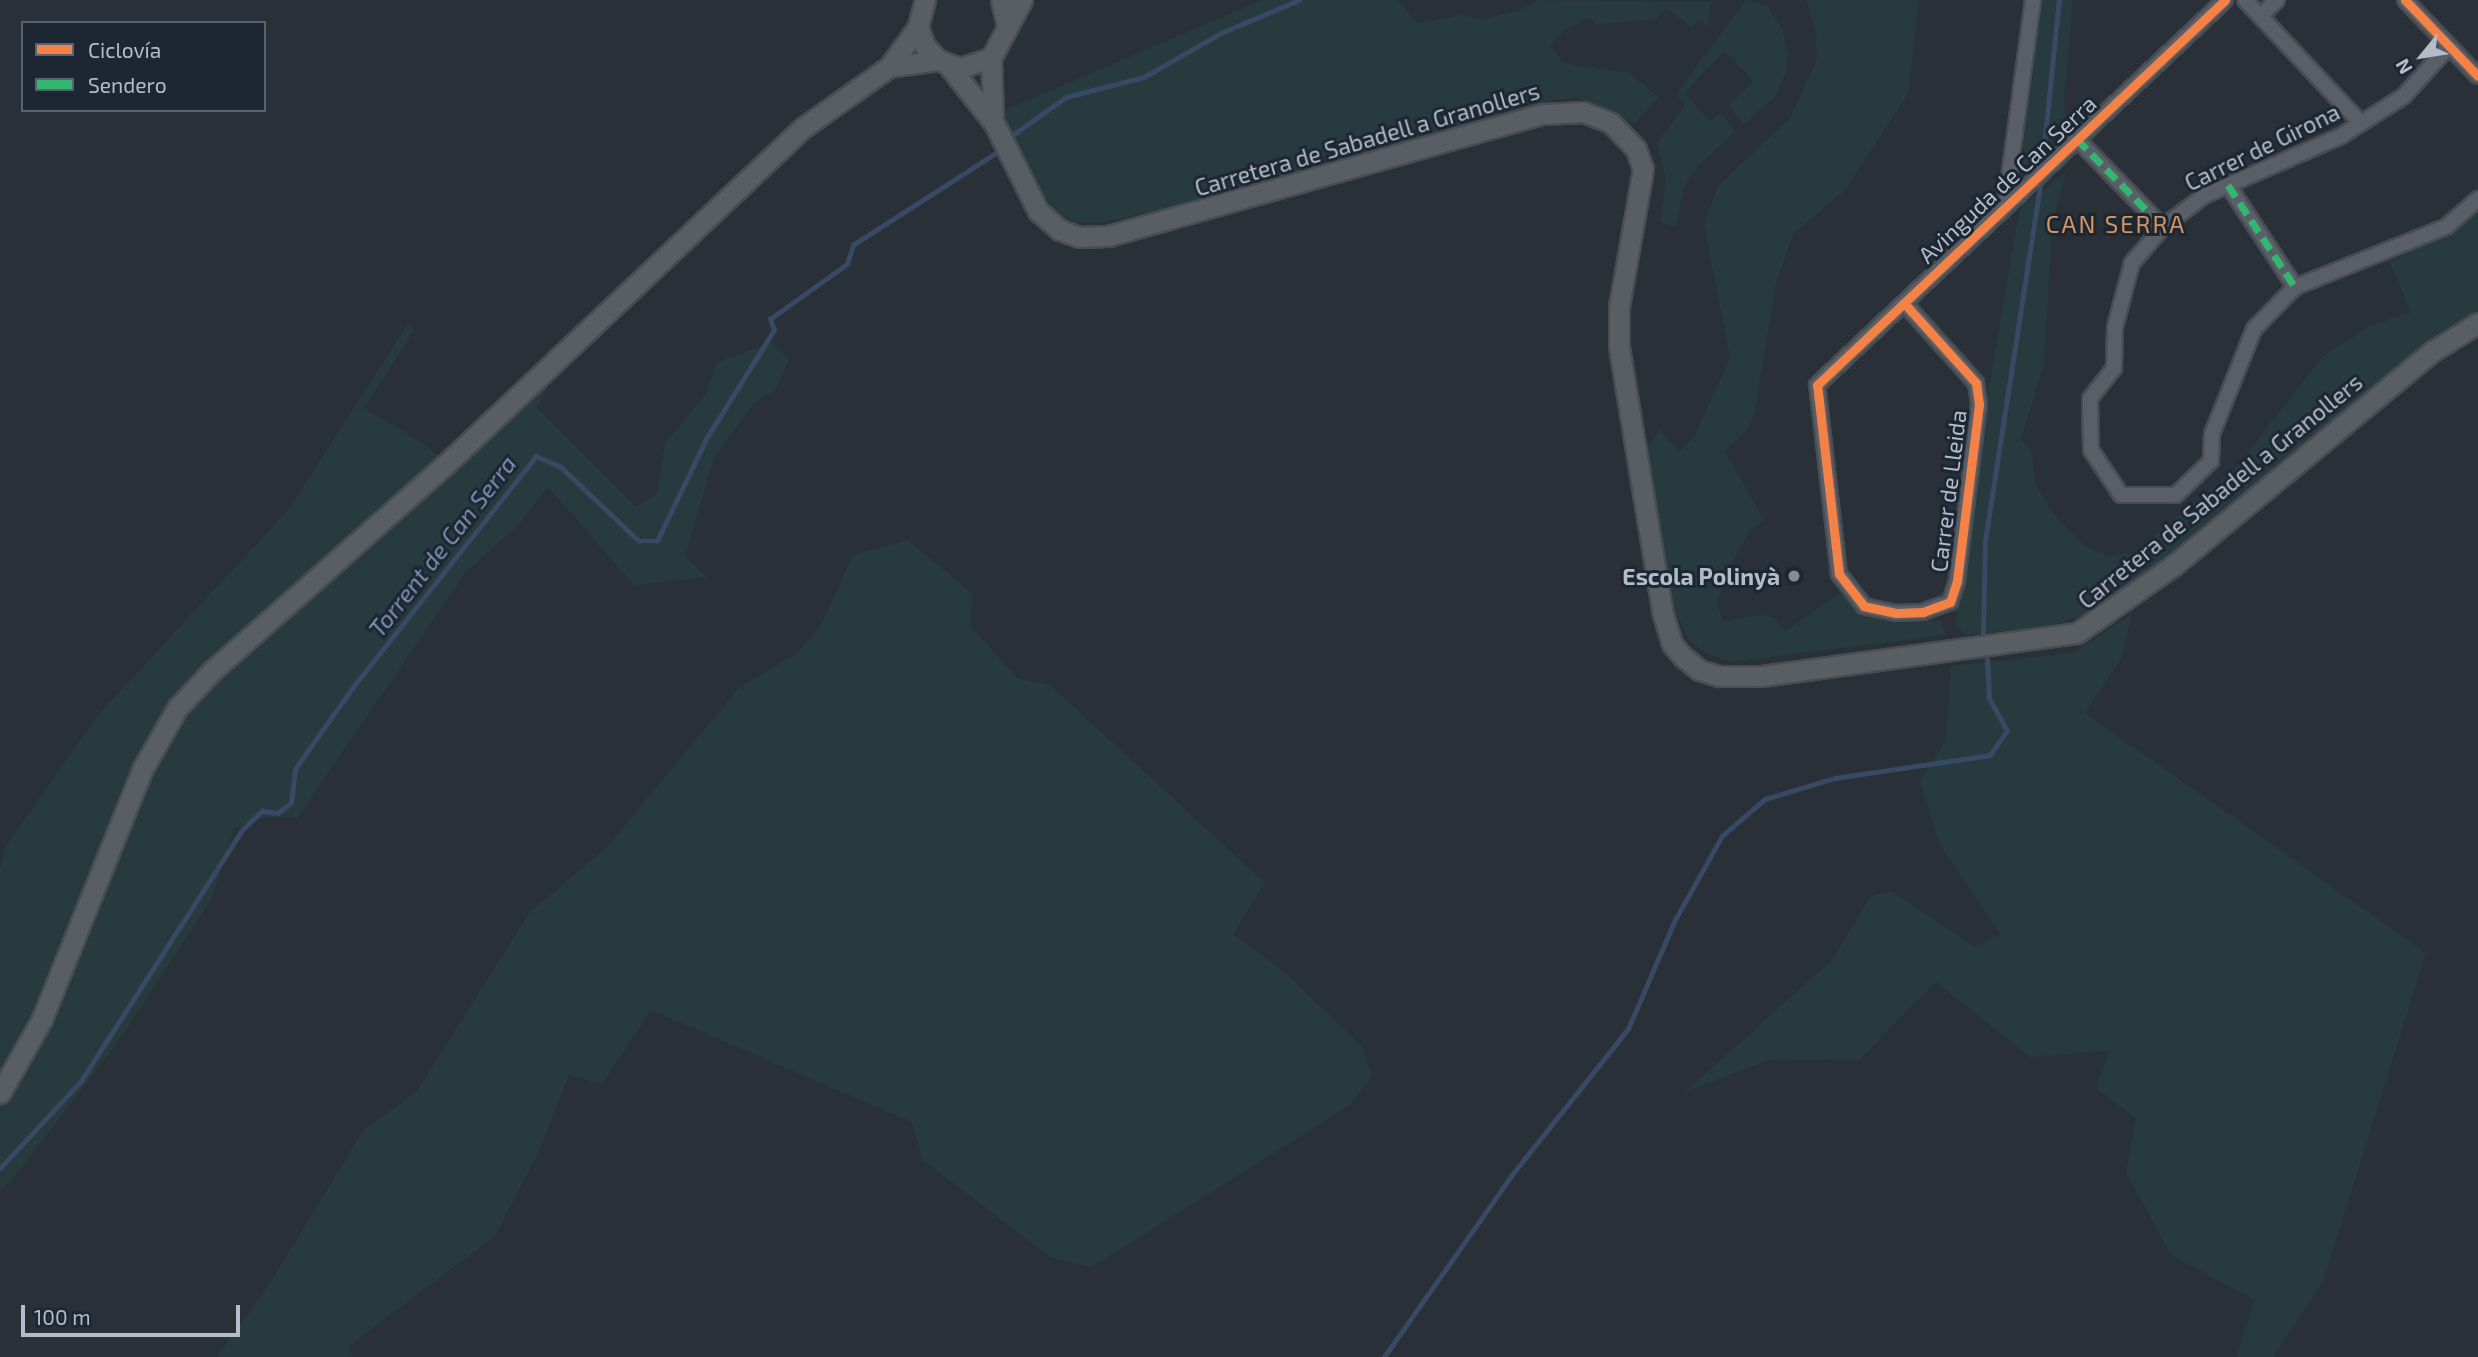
<!DOCTYPE html>
<meta charset="utf-8">
<style>
body{margin:0}
#map{position:relative;width:2478px;height:1357px;overflow:hidden;background:#2a3038;font-family:"Exo 2",sans-serif}
div>[style]{position:absolute}
[style*='--x']{left:calc(var(--x)*1px);top:calc(var(--y)*1px);width:calc(var(--w)*1px);rotate:calc(var(--a)*1deg)}
.green>*{inset:0;background:#273a3e}
.stream>*{height:4.5px;margin:-2.25px;padding:0 2.25px;transform-origin:2.25px;border-radius:2.25px;background:#384963}
.roads{filter:drop-shadow(2px 0 #484c53) drop-shadow(-2px 0 #484c53) drop-shadow(0 2px #484c53) drop-shadow(0 -2px #484c53)}
.street>*{height:14px;margin:-7px;padding:0 7px;transform-origin:7px;border-radius:7px;background:#5a5e66}
.secondary>*{height:19px;margin:-9.5px;padding:0 9.5px;transform-origin:9.5px;border-radius:9.5px;background:#595d64}
.quiet>*{height:7px;margin-top:-3.5px;transform-origin:0;background:repeating-linear-gradient(90deg,#33b770 0 14px,transparent 0 21px)}
.cycleway>*{height:9px;margin:-4.5px;padding:0 4.5px;transform-origin:4.5px;border-radius:4.5px;background:#f48246}
.dots>*{width:19px;height:19px;translate:-50% -50%;box-sizing:border-box;border:4px solid #1d2633;border-radius:50%}
span{translate:-50% -50%;white-space:nowrap;text-align:center;line-height:1.15;-webkit-text-stroke:6px #1d2633;paint-order:stroke}
.street-label{font-size:23px;color:#b4bcc9}
.poi-label{font-size:23px;color:#b4bcc9;font-weight:700}
.right{translate:-100% -50%;text-align:right}
.neighbourhood-label{font-size:24px;color:#d59563;letter-spacing:2px}
.water-label{font-size:24px;color:#7c92b1;font-style:italic}
.legend{position:absolute;left:21px;top:21px;width:245px;height:91px;box-sizing:border-box;background:#1d2633;border:2px solid #59626f;margin:0;padding:9px 12px;list-style:none;font-size:21px;color:#b4bcc9}
.legend li{display:flex;align-items:center;gap:14px;height:35px}
.legend b{width:35px;border:2px solid #59626f}
.north{position:absolute;left:2387px;top:21px;width:70px;height:70px;-webkit-text-stroke:5px #1d2633;paint-order:stroke;rotate:240deg;font-size:19px;font-weight:700;line-height:28px;text-align:center;color:#b4bcc9}
.north::after{content:'';display:block;margin:auto;width:24px;height:32px;background:#b4bcc9;clip-path:polygon(50% 0,100% 100%,50% 72%,0 100%)}
.scale{position:absolute;left:21px;top:1305px;width:219px;height:32px;box-sizing:border-box;border:4px solid #b4bcc9;border-top:0;padding-left:9px;font-size:21px;line-height:24px;white-space:nowrap;color:#b4bcc9;-webkit-text-stroke:5px #1d2633;paint-order:stroke}
</style>
<div id="map">
<div class="green">
<i style="clip-path:polygon(1262px 0,1398px 0,1417px 23px,1460px 15px,1484px 19px,1521px 10px,1538px 0,1711px 2px,1708px 26px,1698px 20px,1692px 28px,1667px 8px,1655px 20px,1595px 24px,1591px 17px,1567px 28px,1550px 45px,1564px 63px,1629px 73px,1659px 97px,1634px 124px,1576px 98px,1546px 101px,1206px 200px,1104px 222px,1075px 222px,1052px 207px,1023px 160px,1003px 111px)"></i>
<i style="clip-path:polygon(1746px 0,1768px 7px,1782px 29px,1788px 54px,1785px 75px,1776px 95px,1744px 125px,1729px 106px,1753px 81px,1725px 51px,1684px 93px,1711px 121px,1720px 113px,1736px 131px,1698px 166px,1684px 186px,1676px 227px,1661px 222px,1666px 179px,1657px 143px,1685px 105px,1676px 94px)"></i>
<i style="clip-path:polygon(1806px 0,1919px 0,1908px 94px,1845px 190px,1793px 234px,1776px 283px,1755px 410px,1748px 429px,1725px 451px,1764px 520px,1751px 530px,1726px 572px,1717px 604px,1723px 621px,1762px 615px,1774px 618px,1785px 631px,1840px 593px,1870px 617px,1902px 623px,1940px 620px,1946px 635px,1731px 662px,1708px 654px,1689px 641px,1673px 606px,1647px 448px,1660px 430px,1679px 452px,1694px 437px,1730px 358px,1704px 224px,1718px 186px,1790px 118px,1817px 60px,1816px 33px)"></i>
<i style="clip-path:polygon(2041px 0,2073px 0,2064px 98px,2067px 128px,2021px 169px)"></i>
<i style="clip-path:polygon(2066px 172px,2052px 225px,2044px 363px,2021px 440px,2031px 450px,2036px 485px,2053px 513px,2082px 544px,2107px 556px,2133px 553px,2234px 470px,2323px 356px,2370px 326px,2411px 312px,2389px 261px,2447px 234px,2478px 207px,2478px 315px,2141px 580px,2093px 612px,2051px 626px,1966px 635px,1955px 625px,1985px 409px,2020px 208px)"></i>
<i style="clip-path:polygon(409px 322px,414px 331px,364px 408px,424px 444px,454px 471px,554px 374px,537px 408px,636px 507px,657px 494px,665px 443px,707px 393px,716px 363px,773px 342px,789px 359px,776px 389px,754px 403px,714px 458px,685px 556px,707px 577px,634px 585px,548px 487px,517px 526px,466px 572px,297px 818px,264px 818px,234px 828px,211px 900px,122px 1036px,10px 1183px,0 1190px,0 868px,6px 846px,98px 715px,288px 510px)"></i>
<i style="clip-path:polygon(908px 540px,973px 594px,970px 625px,1018px 679px,1049px 684px,1265px 883px,1233px 934px,1287px 974px,1362px 1047px,1372px 1076px,1350px 1105px,1092px 1267px,1050px 1257px,922px 1159px,912px 1122px,651px 1010px,602px 1084px,569px 1075px,538px 1154px,494px 1237px,349px 1346px,352px 1357px,217px 1357px,268px 1286px,363px 1131px,417px 1091px,529px 913px,606px 848px,738px 689px,798px 652px,821px 625px,853px 555px)"></i>
<i style="clip-path:polygon(2132px 614px,2122px 657px,2085px 713px,2426px 953px,2323px 1282px,2273px 1357px,2236px 1357px,2255px 1300px,2171px 1255px,2126px 1173px,2136px 1118px,2096px 1088px,2109px 1051px,2030px 1057px,1936px 982px,1859px 1060px,1770px 1059px,1684px 1093px,1832px 960px,1870px 897px,1891px 891px,1975px 947px,2000px 934px,1939px 843px,1920px 781px,1946px 740px,1951px 666px,2073px 653px)"></i>
</div>
<div class="stream">
<i style="--x:1014;--y:134;--w:64;--a:-35.4"></i>
<i style="--x:1066;--y:97;--w:81;--a:-14.4"></i>
<i style="--x:1144;--y:77;--w:89;--a:-29.7"></i>
<i style="--x:1221;--y:33;--w:85;--a:-22.9"></i>
<i style="--x:2042;--y:166;--w:167;--a:-84.2"></i>
<i style="--x:1983;--y:634;--w:93;--a:-88.8"></i>
<i style="--x:1985;--y:541;--w:367;--a:-81.2"></i>
<i style="--x:0;--y:1168;--w:119;--a:-47"></i>
<i style="--x:81;--y:1081;--w:298;--a:-57.3"></i>
<i style="--x:242;--y:830;--w:28;--a:-44"></i>
<i style="--x:262;--y:811;--w:16;--a:7"></i>
<i style="--x:278;--y:813;--w:16;--a:-38"></i>
<i style="--x:291;--y:803;--w:34;--a:-83"></i>
<i style="--x:295;--y:769;--w:100;--a:-54.7"></i>
<i style="--x:353;--y:687;--w:295;--a:-51.6"></i>
<i style="--x:536;--y:456;--w:26;--a:23"></i>
<i style="--x:560;--y:466;--w:109;--a:43.5"></i>
<i style="--x:639;--y:541;--w:18;--a:0"></i>
<i style="--x:657;--y:541;--w:113;--a:-64.3"></i>
<i style="--x:706;--y:439;--w:128;--a:-58"></i>
<i style="--x:774;--y:330;--w:12;--a:-110"></i>
<i style="--x:770;--y:319;--w:95;--a:-35.5"></i>
<i style="--x:847;--y:264;--w:20;--a:-72"></i>
<i style="--x:853;--y:245;--w:170;--a:-32.8"></i>
<i style="--x:1384;--y:1357;--w:221;--a:-54.9"></i>
<i style="--x:1511;--y:1176;--w:188;--a:-51.5"></i>
<i style="--x:1628;--y:1029;--w:119;--a:-66.7"></i>
<i style="--x:1675;--y:920;--w:96;--a:-60.8"></i>
<i style="--x:1722;--y:836;--w:57;--a:-40.7"></i>
<i style="--x:1765;--y:799;--w:73;--a:-16.7"></i>
<i style="--x:1835;--y:778;--w:157;--a:-8.4"></i>
<i style="--x:1990;--y:755;--w:29;--a:-55"></i>
<i style="--x:2007;--y:731;--w:38;--a:-119"></i>
<i style="--x:1989;--y:698;--w:38;--a:-93"></i>
</div>
<div class="roads">
<div class="street">
<i style="--x:2245;--y:0;--w:169;--a:46.7"></i>
<i style="--x:2405;--y:0;--w:105;--a:46.2"></i>
<i style="--x:2260;--y:16;--w:23;--a:-43"></i>
<i style="--x:2449;--y:46;--w:67;--a:132"></i>
<i style="--x:2404;--y:96;--w:75;--a:147.6"></i>
<i style="--x:2341;--y:136;--w:148;--a:156.5"></i>
<i style="--x:2205;--y:195;--w:53;--a:142.7"></i>
<i style="--x:2163;--y:227;--w:48;--a:130.7"></i>
<i style="--x:2132;--y:263;--w:66;--a:104.9"></i>
<i style="--x:2115;--y:327;--w:41;--a:91.4"></i>
<i style="--x:2114;--y:368;--w:39;--a:128"></i>
<i style="--x:2090;--y:399;--w:51;--a:88.9"></i>
<i style="--x:2091;--y:450;--w:54;--a:56.3"></i>
<i style="--x:2121;--y:495;--w:55;--a:0"></i>
<i style="--x:2176;--y:495;--w:49;--a:-44.2"></i>
<i style="--x:2211;--y:461;--w:27;--a:-88"></i>
<i style="--x:2212;--y:434;--w:113;--a:-68.2"></i>
<i style="--x:2254;--y:329;--w:59;--a:-45.7"></i>
<i style="--x:2295;--y:287;--w:162;--a:-21.7"></i>
<i style="--x:2446;--y:227;--w:43;--a:-41.2"></i>
<i style="--x:2077;--y:139;--w:123;--a:45.7"></i>
<i style="--x:2228;--y:185;--w:122;--a:56.7"></i>
<i style="--x:2005;--y:207;--w:209;--a:-82.3"></i>
<i style="--x:1904;--y:303;--w:108;--a:48"></i>
<i style="--x:1976;--y:383;--w:21;--a:82"></i>
<i style="--x:1979;--y:404;--w:178;--a:97.1"></i>
<i style="--x:1957;--y:581;--w:22;--a:108"></i>
<i style="--x:1950;--y:602;--w:29;--a:160"></i>
<i style="--x:1923;--y:612;--w:27;--a:178"></i>
<i style="--x:1896;--y:613;--w:33;--a:-168"></i>
<i style="--x:1864;--y:606;--w:41;--a:-128"></i>
<i style="--x:1839;--y:574;--w:190;--a:-96.6"></i>
<i style="--x:1817;--y:385;--w:561;--a:-43.34"></i>
</div>
<div class="secondary">
<i style="--x:925;--y:0;--w:28;--a:105"></i>
<i style="--x:918;--y:27;--w:20;--a:70"></i>
<i style="--x:925;--y:46;--w:19;--a:47"></i>
<i style="--x:938;--y:60;--w:23;--a:20"></i>
<i style="--x:960;--y:68;--w:33;--a:-18"></i>
<i style="--x:991;--y:58;--w:66;--a:-61.9"></i>
<i style="--x:1001;--y:0;--w:28;--a:77"></i>
<i style="--x:991;--y:58;--w:57;--a:88"></i>
<i style="--x:949;--y:66;--w:73;--a:51.7"></i>
<i style="--x:994;--y:123;--w:98;--a:63.4"></i>
<i style="--x:1038;--y:211;--w:29;--a:41"></i>
<i style="--x:1060;--y:230;--w:20;--a:20"></i>
<i style="--x:1079;--y:237;--w:29;--a:-2"></i>
<i style="--x:1108;--y:236;--w:452;--a:-15.7"></i>
<i style="--x:1543;--y:114;--w:40;--a:-2.9"></i>
<i style="--x:1583;--y:112;--w:30;--a:21"></i>
<i style="--x:1611;--y:123;--w:36;--a:46"></i>
<i style="--x:1636;--y:149;--w:21;--a:71"></i>
<i style="--x:1643;--y:169;--w:139;--a:99.9"></i>
<i style="--x:1619;--y:306;--w:41;--a:90"></i>
<i style="--x:1619;--y:347;--w:267;--a:80.7"></i>
<i style="--x:1662;--y:611;--w:34;--a:73"></i>
<i style="--x:1672;--y:644;--w:16;--a:50"></i>
<i style="--x:1682;--y:656;--w:22;--a:39"></i>
<i style="--x:1699;--y:670;--w:21;--a:17"></i>
<i style="--x:1719;--y:676;--w:43;--a:0"></i>
<i style="--x:1762;--y:676;--w:318;--a:-7.8"></i>
<i style="--x:2077;--y:633;--w:118;--a:-35"></i>
<i style="--x:2174;--y:565;--w:336;--a:-39.6"></i>
<i style="--x:2433;--y:351;--w:53;--a:-31.9"></i>
<i style="--x:889;--y:67;--w:49;--a:-8.1"></i>
<i style="--x:0;--y:1093;--w:85;--a:-60.4"></i>
<i style="--x:42;--y:1019;--w:271;--a:-68.1"></i>
<i style="--x:143;--y:768;--w:70;--a:-60.2"></i>
<i style="--x:178;--y:707;--w:51;--a:-46.6"></i>
<i style="--x:213;--y:670;--w:310;--a:-41.5"></i>
<i style="--x:445;--y:465;--w:493;--a:-43.3"></i>
<i style="--x:804;--y:127;--w:104;--a:-35.2"></i>
<i style="--x:889;--y:67;--w:49;--a:-54.1"></i>
</div>
</div>
<div class="quiet">
<i style="--x:2077;--y:139;--w:123;--a:45.7"></i>
<i style="--x:2228;--y:185;--w:122;--a:56.7"></i>
</div>
<div class="cycleway">
<i style="--x:2405;--y:0;--w:105;--a:46.2"></i>
<i style="--x:1904;--y:303;--w:108;--a:48"></i>
<i style="--x:1976;--y:383;--w:21;--a:82"></i>
<i style="--x:1979;--y:404;--w:178;--a:97.1"></i>
<i style="--x:1957;--y:581;--w:22;--a:108"></i>
<i style="--x:1950;--y:602;--w:29;--a:160"></i>
<i style="--x:1923;--y:612;--w:27;--a:178"></i>
<i style="--x:1896;--y:613;--w:33;--a:-168"></i>
<i style="--x:1864;--y:606;--w:41;--a:-128"></i>
<i style="--x:1839;--y:574;--w:190;--a:-96.6"></i>
<i style="--x:1817;--y:385;--w:561;--a:-43.34"></i>
</div>
<div class="dots">
<i style="left:1794px;top:576px;background:#848b96"></i>
</div>
<div class="street-label">
<span style="left:1367px;top:139px;rotate:-16deg">Carretera de Sabadell a Granollers</span>
<span style="left:2262px;top:147px;rotate:-26deg">Carrer de Girona</span>
<span style="left:2007px;top:179px;rotate:-43deg">Avinguda de Can Serra</span>
<span style="left:1948px;top:491px;rotate:-83deg">Carrer de Lleida</span>
<span style="left:2220px;top:491px;rotate:-39deg">Carretera de Sabadell a Granollers</span>
</div>
<div class="poi-label">
<span class="right" style="left:1780px;top:576px">Escola Polinyà</span>
</div>
<div class="neighbourhood-label">
<span style="left:2116px;top:224px">CAN SERRA</span>
</div>
<div class="water-label">
<span style="left:442px;top:546px;rotate:-52deg">Torrent de Can Serra</span>
</div>
<ul class="legend">
<li><b style="height:9px;background:#f48246"></b>Ciclovía</li>
<li><b style="height:9px;background:#33b770"></b>Sendero</li>
</ul>
<div class="north">N</div>
<div class="scale">100 m</div>
</div>
